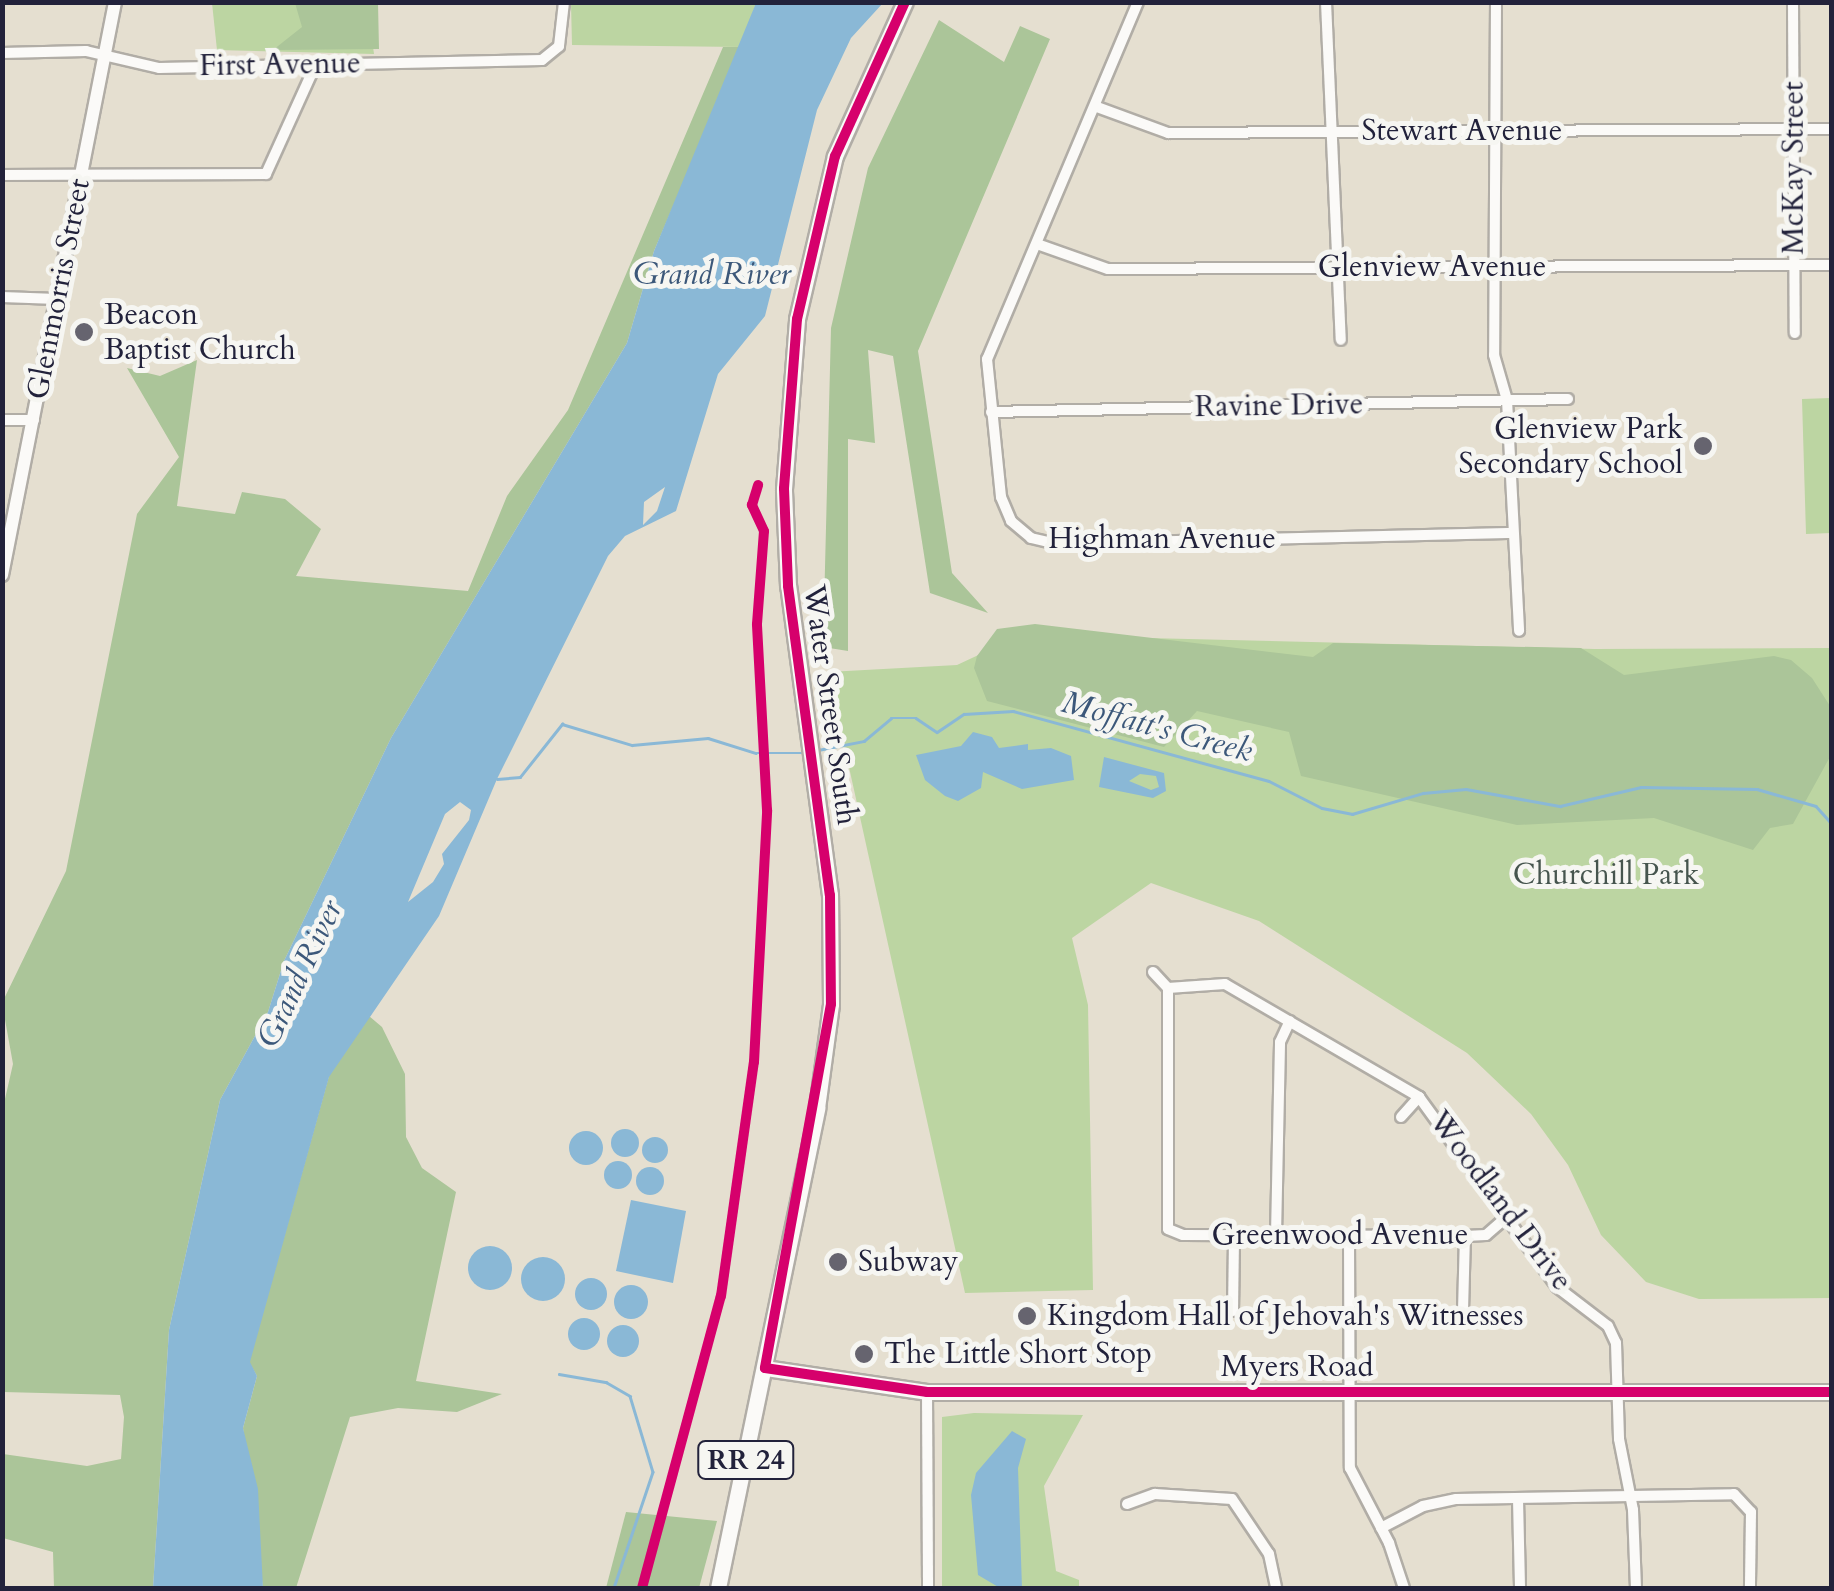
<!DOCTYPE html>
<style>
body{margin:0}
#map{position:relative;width:1834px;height:1591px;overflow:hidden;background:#e5dfd0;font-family:Cardo,serif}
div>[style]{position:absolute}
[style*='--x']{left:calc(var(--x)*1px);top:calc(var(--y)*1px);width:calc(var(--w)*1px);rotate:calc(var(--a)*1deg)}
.green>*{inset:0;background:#bcd5a2}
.forest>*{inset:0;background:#abc599}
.water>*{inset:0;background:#8ab8d6}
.round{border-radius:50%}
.stream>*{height:2.5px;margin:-1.25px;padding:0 1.25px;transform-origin:1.25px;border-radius:1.25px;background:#8ab8d6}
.roads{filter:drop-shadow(2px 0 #b1ada6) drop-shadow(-2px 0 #b1ada6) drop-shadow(0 2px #b1ada6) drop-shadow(0 -2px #b1ada6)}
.minor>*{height:10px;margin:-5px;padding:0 5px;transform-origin:5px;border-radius:5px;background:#fbfaf8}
.tertiary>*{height:12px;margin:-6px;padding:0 6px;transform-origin:6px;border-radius:6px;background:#fbfaf8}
.secondary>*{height:15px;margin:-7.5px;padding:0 7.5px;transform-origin:7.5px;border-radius:7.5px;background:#fbfaf8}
.primary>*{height:15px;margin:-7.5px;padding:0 7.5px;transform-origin:7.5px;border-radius:7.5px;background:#fbfaf8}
.cycleway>*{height:10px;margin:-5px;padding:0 5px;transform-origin:5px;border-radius:5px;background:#d6006c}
.dots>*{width:28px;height:28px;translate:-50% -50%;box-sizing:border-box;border:5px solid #f6f6f2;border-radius:50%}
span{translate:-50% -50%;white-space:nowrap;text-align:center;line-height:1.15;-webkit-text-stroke:10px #f6f6f2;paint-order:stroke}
.shield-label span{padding:2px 8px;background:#f6f6f2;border:2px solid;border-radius:8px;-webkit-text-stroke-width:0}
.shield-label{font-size:28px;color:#22223b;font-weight:700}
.street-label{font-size:30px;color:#22223b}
.poi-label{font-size:30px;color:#22223b}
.left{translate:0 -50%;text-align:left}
.right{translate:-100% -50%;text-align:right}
.park-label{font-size:30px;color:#46554e}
.water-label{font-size:32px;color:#3c587a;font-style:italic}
.frame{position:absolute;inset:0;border:5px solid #22223b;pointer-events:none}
</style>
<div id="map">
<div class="green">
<i style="clip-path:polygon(212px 3px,367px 3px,374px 54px,217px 50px)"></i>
<i style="clip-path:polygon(571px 3px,756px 3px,741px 47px,572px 45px)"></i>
<i style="clip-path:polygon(1831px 398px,1831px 533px,1806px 534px,1802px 399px)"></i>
<i style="clip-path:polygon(1021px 635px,1595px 649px,1831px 648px,1831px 1298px,1699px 1299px,1646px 1282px,1601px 1235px,1568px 1165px,1531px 1114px,1467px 1053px,1259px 921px,1151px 883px,1072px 938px,1088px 1005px,1093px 1290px,965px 1293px,828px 672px,957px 665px)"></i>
<i style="clip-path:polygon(974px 1413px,1083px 1415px,1044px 1486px,1056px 1571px,1079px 1580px,1079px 1588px,942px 1588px,942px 1417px)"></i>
</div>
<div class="forest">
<i style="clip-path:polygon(295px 3px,378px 3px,379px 49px,273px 50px,302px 27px)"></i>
<i style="clip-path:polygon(939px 20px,1004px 62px,1020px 26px,1050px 39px,918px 351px,952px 573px,988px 613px,930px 593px,893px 356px,868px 350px,875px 443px,848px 439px,848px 651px,823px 647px,831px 328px,868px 168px)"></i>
<i style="clip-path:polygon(723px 47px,741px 47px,654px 251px,627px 343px,391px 738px,284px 961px,268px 1012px,220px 1100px,169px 1330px,153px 1588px,54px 1588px,53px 1552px,3px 1538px,3px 1454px,87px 1466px,121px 1459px,124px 1417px,120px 1395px,3px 1392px,2px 1112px,13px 1064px,2px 1003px,66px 871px,137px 514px,179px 457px,127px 368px,160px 376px,197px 360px,177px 506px,235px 514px,242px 492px,285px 499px,321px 529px,296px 576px,468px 591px,507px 496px,568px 410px)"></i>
<i style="clip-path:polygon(1035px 624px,1313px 657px,1333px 643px,1581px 648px,1624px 675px,1774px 656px,1791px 660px,1812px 678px,1830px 706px,1831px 755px,1793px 824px,1770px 828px,1753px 850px,1654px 818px,1517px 825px,1301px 776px,1289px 732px,1197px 711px,1164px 747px,987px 701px,974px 668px,977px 656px,997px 629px)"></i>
<i style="clip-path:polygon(369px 1016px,382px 1027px,405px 1074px,406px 1137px,422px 1168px,456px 1192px,416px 1381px,502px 1394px,457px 1412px,398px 1408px,350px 1417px,296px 1588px,263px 1588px,243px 1428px,257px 1376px,249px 1362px,329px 1076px)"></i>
<i style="clip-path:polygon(626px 1512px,717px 1521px,699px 1588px,606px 1588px)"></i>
</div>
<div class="water">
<i style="clip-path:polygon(evenodd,756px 3px,883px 3px,851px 38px,817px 110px,765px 316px,718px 374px,676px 511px,625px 536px,608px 556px,497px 779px,439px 916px,329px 1077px,250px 1362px,257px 1376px,243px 1428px,258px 1489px,263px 1588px,153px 1588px,169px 1330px,220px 1100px,268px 1012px,284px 961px,391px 738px,627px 343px,654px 251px,756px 3px,665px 487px,657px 511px,643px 525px,644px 502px,665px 487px,756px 3px,460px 802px,471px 810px,469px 820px,442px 854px,444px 864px,433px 882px,408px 902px,445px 814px,460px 802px)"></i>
<i style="clip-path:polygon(973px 732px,992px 737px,999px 748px,1028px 744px,1028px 750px,1051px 748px,1071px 756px,1074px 780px,1022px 789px,983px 772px,981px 788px,958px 801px,945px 796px,925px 780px,916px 755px,961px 746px)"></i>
<i style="clip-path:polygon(evenodd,1104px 757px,1164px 773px,1166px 791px,1153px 798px,1099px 787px,1104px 757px,1140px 774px,1156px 776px,1159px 787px,1151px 790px,1129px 781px,1140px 774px)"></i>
<i class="round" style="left:611px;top:1129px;width:28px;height:28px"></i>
<i class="round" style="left:569px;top:1131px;width:34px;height:34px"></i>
<i class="round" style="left:642px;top:1137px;width:26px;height:26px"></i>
<i class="round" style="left:604px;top:1161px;width:28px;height:28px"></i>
<i class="round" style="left:636px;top:1167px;width:28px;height:28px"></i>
<i style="clip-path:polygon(631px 1200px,686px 1211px,673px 1283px,616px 1271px)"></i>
<i class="round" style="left:468px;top:1246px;width:44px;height:44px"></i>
<i class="round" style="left:521px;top:1257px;width:44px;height:44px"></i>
<i class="round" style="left:575px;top:1278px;width:32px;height:32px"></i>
<i class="round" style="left:614px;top:1285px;width:34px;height:34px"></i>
<i class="round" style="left:568px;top:1318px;width:32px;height:32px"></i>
<i class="round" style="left:607px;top:1325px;width:32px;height:32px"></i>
<i style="clip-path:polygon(1012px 1431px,1026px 1439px,1018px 1468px,1022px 1588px,1000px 1588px,978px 1575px,971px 1495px,976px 1473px)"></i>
</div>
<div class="stream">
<i style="--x:818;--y:750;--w:47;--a:-11.1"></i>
<i style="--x:864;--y:741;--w:35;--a:-40"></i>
<i style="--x:891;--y:718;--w:25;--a:0"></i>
<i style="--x:916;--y:718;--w:25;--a:34"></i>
<i style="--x:937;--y:732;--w:32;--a:-34"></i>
<i style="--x:964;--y:714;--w:49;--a:-3.5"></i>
<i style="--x:1013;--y:711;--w:265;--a:15.3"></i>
<i style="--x:1269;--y:781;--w:59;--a:27"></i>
<i style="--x:1322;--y:808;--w:31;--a:11"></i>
<i style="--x:1352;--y:814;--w:74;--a:-16.5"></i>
<i style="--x:1423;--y:793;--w:43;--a:-5.3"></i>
<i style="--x:1466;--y:789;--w:96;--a:10.3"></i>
<i style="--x:1560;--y:806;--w:83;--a:-13.2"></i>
<i style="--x:1641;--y:787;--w:116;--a:1"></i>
<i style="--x:1757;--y:789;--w:61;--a:16.1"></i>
<i style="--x:1816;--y:806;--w:24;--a:48"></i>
<i style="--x:497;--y:779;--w:23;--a:-5"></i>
<i style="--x:520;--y:777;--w:68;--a:-51.6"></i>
<i style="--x:562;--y:724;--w:73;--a:16.7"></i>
<i style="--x:632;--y:745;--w:76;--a:-5.3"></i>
<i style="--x:708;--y:738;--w:50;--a:17.4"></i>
<i style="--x:756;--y:753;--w:49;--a:0"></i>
<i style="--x:559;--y:1374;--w:48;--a:9.7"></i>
<i style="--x:606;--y:1382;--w:28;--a:30"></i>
<i style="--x:630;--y:1396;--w:79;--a:73.2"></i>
<i style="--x:653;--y:1472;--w:122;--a:108.6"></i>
</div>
<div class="roads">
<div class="minor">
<i style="--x:1138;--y:2;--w:388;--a:112.9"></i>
<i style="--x:987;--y:359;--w:139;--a:84.2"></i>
<i style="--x:1001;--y:497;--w:26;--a:67"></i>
<i style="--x:1011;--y:521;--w:26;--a:40"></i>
<i style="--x:1031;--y:538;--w:27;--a:13"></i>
<i style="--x:1057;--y:544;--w:456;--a:-1.4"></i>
<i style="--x:1326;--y:2;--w:338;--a:87.5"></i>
<i style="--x:1496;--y:2;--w:353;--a:90.3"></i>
<i style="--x:1494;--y:355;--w:47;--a:73.9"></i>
<i style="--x:1507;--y:400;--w:231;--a:87"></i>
<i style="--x:1793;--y:2;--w:331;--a:89.7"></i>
<i style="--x:2;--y:53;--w:84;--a:-1.4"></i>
<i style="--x:86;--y:51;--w:75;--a:13.1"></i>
<i style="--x:159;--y:68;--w:383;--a:-1.2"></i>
<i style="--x:542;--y:60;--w:22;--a:-39"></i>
<i style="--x:559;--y:46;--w:44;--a:-83.5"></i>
<i style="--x:1097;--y:107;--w:76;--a:20.1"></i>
<i style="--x:1168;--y:133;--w:664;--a:-0.35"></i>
<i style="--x:2;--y:175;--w:264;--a:-0.2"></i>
<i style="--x:266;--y:174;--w:121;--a:-65.6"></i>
<i style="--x:1037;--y:244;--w:75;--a:19.4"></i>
<i style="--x:1108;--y:269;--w:724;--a:-0.32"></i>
<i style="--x:2;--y:297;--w:55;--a:2.1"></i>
<i style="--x:991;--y:412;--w:577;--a:-1.29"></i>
<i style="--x:2;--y:420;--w:32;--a:0"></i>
<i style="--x:1153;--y:972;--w:22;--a:47"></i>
<i style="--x:1168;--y:988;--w:241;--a:90"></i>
<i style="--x:1168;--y:1229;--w:16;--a:22"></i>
<i style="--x:1183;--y:1235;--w:282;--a:0.2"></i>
<i style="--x:1465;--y:1236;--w:21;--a:-3"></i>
<i style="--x:1486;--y:1235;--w:28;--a:-41"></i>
<i style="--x:1168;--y:988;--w:57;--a:-4"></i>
<i style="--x:1225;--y:984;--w:225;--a:30.2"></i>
<i style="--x:1419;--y:1097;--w:235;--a:54"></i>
<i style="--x:1557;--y:1287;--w:64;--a:37.4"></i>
<i style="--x:1608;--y:1326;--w:19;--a:65"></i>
<i style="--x:1616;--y:1343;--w:96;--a:88.2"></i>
<i style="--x:1619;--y:1439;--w:72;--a:78.8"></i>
<i style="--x:1633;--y:1510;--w:78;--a:87.8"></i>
<i style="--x:1401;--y:1117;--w:27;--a:-48"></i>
<i style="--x:1276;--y:1235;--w:193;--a:-88.8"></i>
<i style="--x:1280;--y:1042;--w:23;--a:-65"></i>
<i style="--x:1349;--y:1236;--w:232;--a:89.8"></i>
<i style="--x:1350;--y:1468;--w:85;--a:62.5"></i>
<i style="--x:1389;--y:1543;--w:47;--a:71.6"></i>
<i style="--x:1233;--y:1311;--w:75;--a:-89.2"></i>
<i style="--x:1463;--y:1311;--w:75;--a:-88.5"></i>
<i style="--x:927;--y:1392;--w:196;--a:89.7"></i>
<i style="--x:1518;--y:1499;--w:89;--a:88.7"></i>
<i style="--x:1127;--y:1504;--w:30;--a:-20"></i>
<i style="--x:1155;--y:1494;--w:77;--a:3.7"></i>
<i style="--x:1232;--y:1499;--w:66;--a:56.1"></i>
<i style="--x:1269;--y:1554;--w:35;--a:78"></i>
<i style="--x:1381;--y:1528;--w:47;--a:-27.6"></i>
<i style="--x:1423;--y:1506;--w:34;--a:-12"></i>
<i style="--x:1456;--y:1499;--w:278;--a:-1"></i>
<i style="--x:1734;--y:1494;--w:25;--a:47"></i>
<i style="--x:1751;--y:1512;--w:76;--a:90.8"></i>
</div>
<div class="tertiary">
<i style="--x:2;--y:575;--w:584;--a:-78.84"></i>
</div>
<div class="secondary">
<i style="--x:765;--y:1368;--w:164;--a:8.4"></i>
<i style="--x:927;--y:1392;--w:905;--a:0"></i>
</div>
<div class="primary">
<i style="--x:718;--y:1588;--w:490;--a:-78.3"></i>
<i style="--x:817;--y:1108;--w:105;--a:-82.3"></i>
<i style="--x:831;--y:1004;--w:109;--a:-90.5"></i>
<i style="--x:830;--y:895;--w:312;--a:-97.7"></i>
<i style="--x:788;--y:586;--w:97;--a:-92.4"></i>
<i style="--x:784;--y:489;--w:170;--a:-85.6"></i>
<i style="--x:797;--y:319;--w:167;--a:-76.9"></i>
<i style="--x:835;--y:156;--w:169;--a:-65.6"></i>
</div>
</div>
<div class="cycleway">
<i style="--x:905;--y:2;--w:169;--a:114.4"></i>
<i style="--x:835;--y:156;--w:167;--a:103.1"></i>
<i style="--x:797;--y:319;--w:170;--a:94.4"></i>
<i style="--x:784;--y:489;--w:97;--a:87.6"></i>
<i style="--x:788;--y:586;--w:312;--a:82.3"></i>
<i style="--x:830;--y:895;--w:109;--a:89.5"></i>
<i style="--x:831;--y:1004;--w:370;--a:100.3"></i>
<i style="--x:765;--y:1368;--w:164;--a:8.4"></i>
<i style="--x:927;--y:1392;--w:905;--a:0"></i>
<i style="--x:642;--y:1588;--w:302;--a:-74.9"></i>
<i style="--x:721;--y:1296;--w:236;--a:-82"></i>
<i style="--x:754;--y:1062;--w:252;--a:-87"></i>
<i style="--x:767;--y:810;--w:186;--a:-93.1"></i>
<i style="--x:757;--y:624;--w:93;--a:-85.7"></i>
<i style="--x:764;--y:531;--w:29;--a:-115"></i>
<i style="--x:752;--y:505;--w:21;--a:-73"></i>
</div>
<div class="dots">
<i style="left:84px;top:332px;background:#66646f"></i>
<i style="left:1703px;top:446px;background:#66646f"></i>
<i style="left:838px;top:1262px;background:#66646f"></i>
<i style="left:1027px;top:1316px;background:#66646f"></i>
<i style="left:864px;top:1354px;background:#66646f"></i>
</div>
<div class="shield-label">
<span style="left:746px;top:1460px">RR 24</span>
</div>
<div class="street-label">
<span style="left:280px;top:65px;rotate:-1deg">First Avenue</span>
<span style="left:1462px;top:131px">Stewart Avenue</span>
<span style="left:1794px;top:168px;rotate:-90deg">McKay Street</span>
<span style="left:1432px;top:267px">Glenview Avenue</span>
<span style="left:59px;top:289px;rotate:-79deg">Glenmorris Street</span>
<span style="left:1279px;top:406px;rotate:-1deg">Ravine Drive</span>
<span style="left:1162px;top:539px">Highman Avenue</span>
<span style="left:830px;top:705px;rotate:82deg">Water Street South</span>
<span style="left:1500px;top:1201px;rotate:53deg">Woodland Drive</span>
<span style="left:1340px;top:1235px">Greenwood Avenue</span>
<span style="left:1297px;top:1367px">Myers Road</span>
</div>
<div class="poi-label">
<span class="left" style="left:104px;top:332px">Beacon<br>Baptist Church</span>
<span class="right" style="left:1683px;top:446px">Glenview Park<br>Secondary School</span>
<span class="left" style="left:858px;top:1262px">Subway</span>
<span class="left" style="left:1047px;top:1316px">Kingdom Hall of Jehovah's Witnesses</span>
<span class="left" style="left:884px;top:1354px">The Little Short Stop</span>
</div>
<div class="park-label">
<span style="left:1606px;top:875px">Churchill Park</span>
</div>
<div class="water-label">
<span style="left:712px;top:274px">Grand River</span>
<span style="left:1157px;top:727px;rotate:15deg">Moffatt's Creek</span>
<span style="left:300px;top:974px;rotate:-65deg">Grand River</span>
</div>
<div class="frame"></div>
</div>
